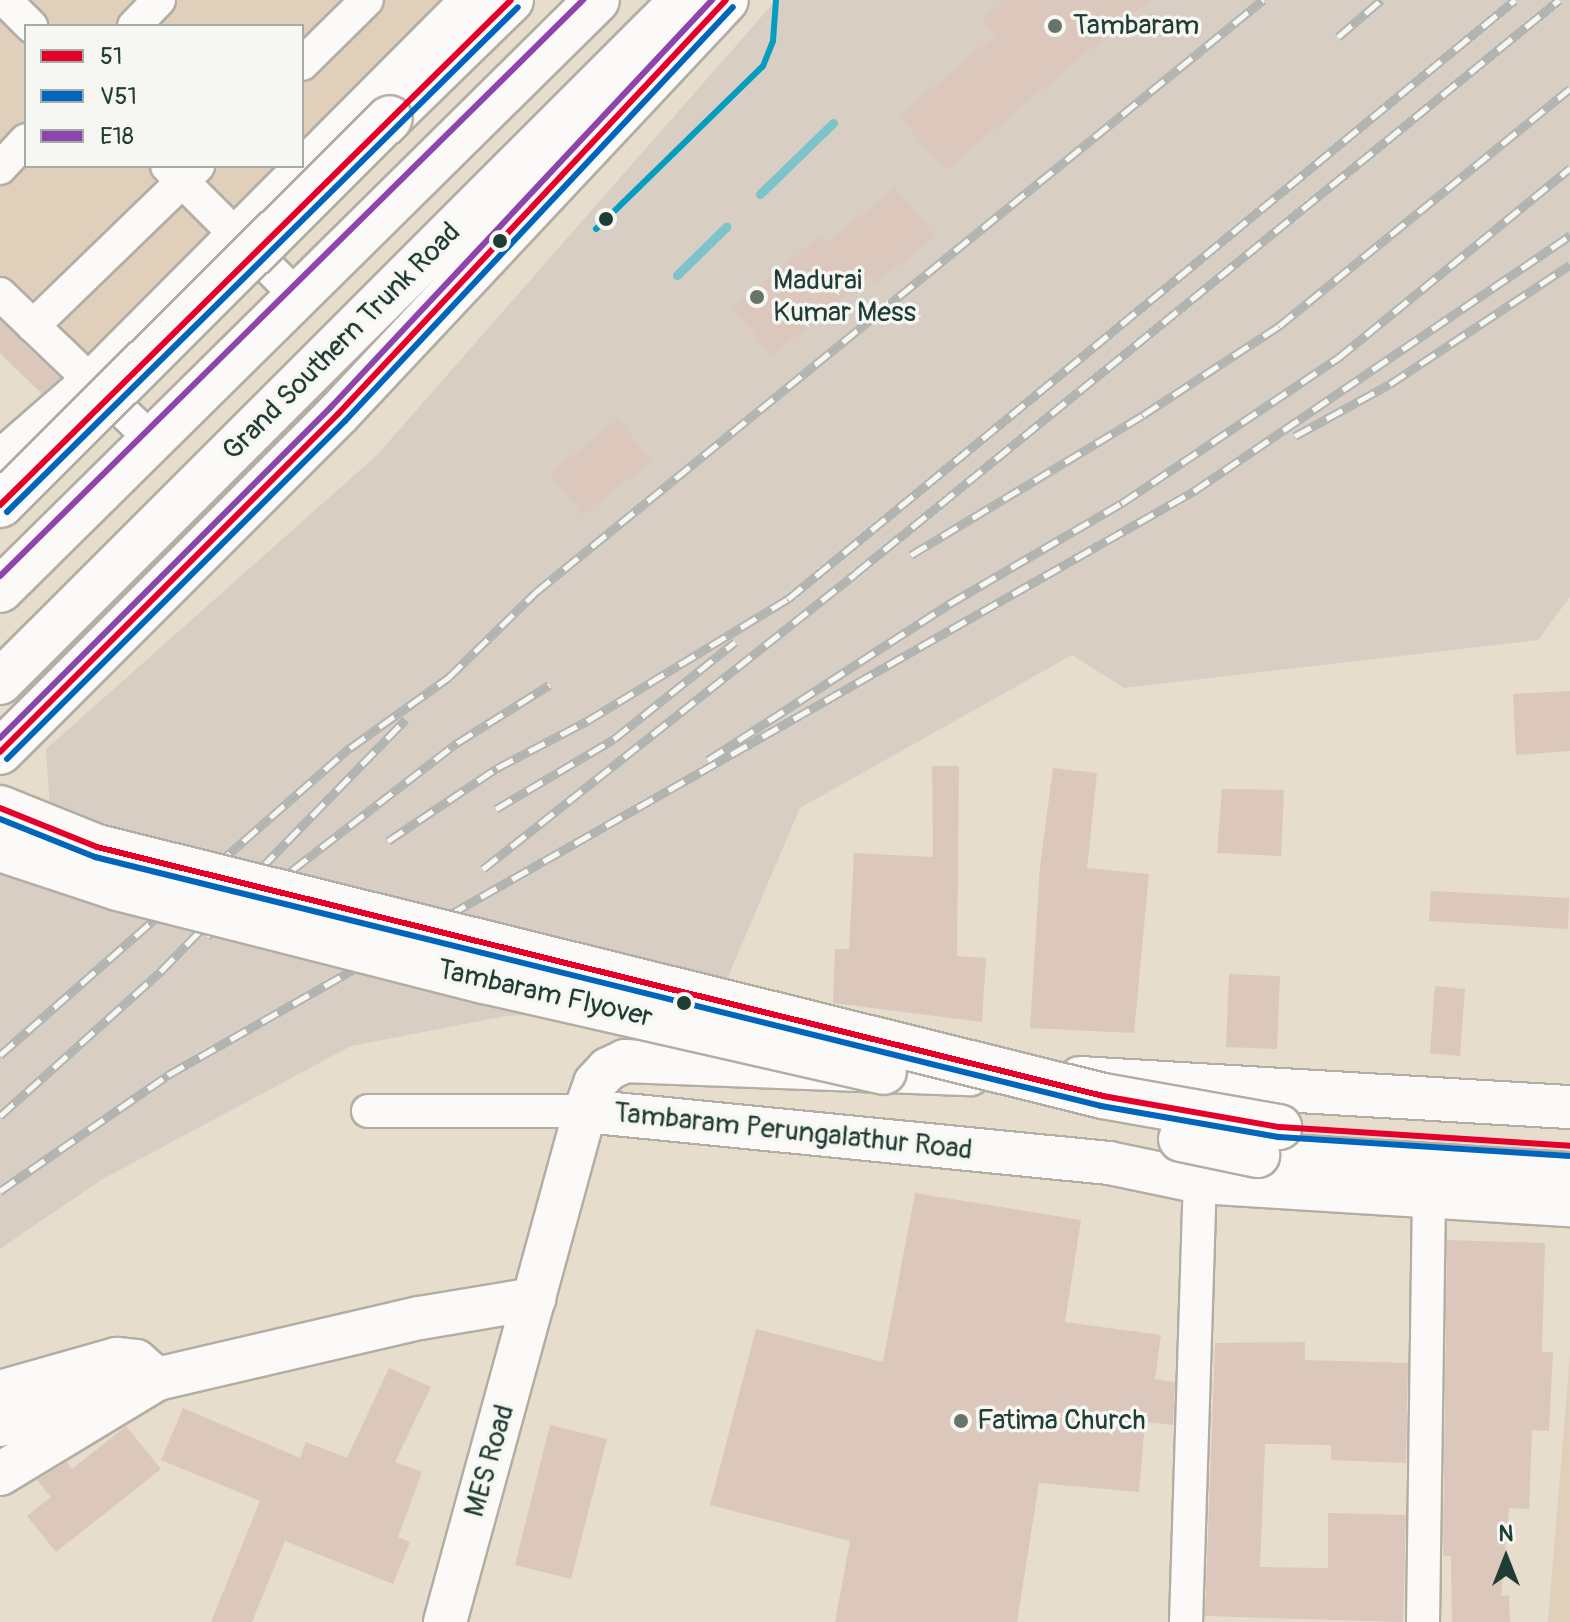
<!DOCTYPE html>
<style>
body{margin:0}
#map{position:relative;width:1570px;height:1622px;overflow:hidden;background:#e7ddcd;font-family:Pangolin,sans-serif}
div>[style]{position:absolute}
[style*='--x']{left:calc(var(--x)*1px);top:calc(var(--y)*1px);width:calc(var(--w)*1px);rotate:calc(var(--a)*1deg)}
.built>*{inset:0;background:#e0d0bb}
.industrial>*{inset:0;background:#d9cec3}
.stream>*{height:9px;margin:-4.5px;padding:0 4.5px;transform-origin:4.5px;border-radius:4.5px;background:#7bc4c9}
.building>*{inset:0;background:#dbc7bb}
.roads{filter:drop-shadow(2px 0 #b2aea3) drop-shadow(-2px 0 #b2aea3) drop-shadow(0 2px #b2aea3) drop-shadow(0 -2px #b2aea3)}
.minor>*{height:32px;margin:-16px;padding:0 16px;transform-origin:16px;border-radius:16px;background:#fbfaf8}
.tertiary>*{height:42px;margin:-21px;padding:0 21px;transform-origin:21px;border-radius:21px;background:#fbfaf8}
.primary>*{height:44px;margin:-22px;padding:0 22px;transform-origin:22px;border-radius:22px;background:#fbfaf8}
.rail>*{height:9px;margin-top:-4.5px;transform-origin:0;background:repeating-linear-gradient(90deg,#f6f6f2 0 18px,#b2b4b1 0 36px);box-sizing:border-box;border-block:2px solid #b2b4b1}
.bridges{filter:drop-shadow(2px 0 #b2aea3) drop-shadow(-2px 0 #b2aea3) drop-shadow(0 2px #b2aea3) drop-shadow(0 -2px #b2aea3)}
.primary-bridge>*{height:44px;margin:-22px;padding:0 22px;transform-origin:22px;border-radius:22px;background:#fbfaf8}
.bus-1>*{height:6px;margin:-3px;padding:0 3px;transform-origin:3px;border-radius:3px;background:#e4002b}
.bus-2>*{height:6px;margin:-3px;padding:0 3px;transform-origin:3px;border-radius:3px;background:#0065bd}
.bus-3>*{height:6px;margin:-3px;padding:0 3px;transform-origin:3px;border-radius:3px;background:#8e44ad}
.bus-4>*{height:6px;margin:-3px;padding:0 3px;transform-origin:3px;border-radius:3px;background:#039ebf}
.dots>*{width:22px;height:22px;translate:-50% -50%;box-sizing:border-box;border:4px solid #f6f6f2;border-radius:50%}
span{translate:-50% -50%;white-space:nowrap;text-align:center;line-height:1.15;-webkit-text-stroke:7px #f6f6f2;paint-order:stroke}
.poi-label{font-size:28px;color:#1f3d34}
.left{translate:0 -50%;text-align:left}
.street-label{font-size:28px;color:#1f3d34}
.legend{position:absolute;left:24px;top:24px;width:280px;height:144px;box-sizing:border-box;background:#f6f6f2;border:2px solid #a0aca6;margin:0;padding:10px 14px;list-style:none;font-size:24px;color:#1f3d34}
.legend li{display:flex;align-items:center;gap:16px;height:40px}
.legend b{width:40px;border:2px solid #a0aca6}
.north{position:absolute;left:1466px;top:1518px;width:80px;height:80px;-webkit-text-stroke:6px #f6f6f2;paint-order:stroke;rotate:0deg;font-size:22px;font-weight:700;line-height:32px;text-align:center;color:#1f3d34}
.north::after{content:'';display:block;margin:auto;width:28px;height:36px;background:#1f3d34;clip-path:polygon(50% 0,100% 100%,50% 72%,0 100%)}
</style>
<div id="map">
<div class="built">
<i style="clip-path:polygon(0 0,451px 0,302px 152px,302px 26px,26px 26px,26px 166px,288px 166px,94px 364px,0 276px)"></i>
<i style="clip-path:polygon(1570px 1353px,1570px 1622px,1548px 1622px)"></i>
</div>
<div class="industrial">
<i style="clip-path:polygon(776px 0,1570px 0,1570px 597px,1538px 640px,1124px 688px,1072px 655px,800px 808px,707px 1026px,592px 1012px,506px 1016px,351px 1046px,101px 1180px,0 1249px,0 871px,50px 809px,46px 749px,377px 455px)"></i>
</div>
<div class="stream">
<i style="--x:760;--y:194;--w:102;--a:-44.2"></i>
<i style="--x:677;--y:275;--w:69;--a:-44.4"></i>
</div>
<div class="building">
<i style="clip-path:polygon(1005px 0,1150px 0,945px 170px,899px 116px,995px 36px,982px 19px)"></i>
<i style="clip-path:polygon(895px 188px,935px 236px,874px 284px,869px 277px,772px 355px,732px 307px,821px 235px,827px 242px)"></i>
<i style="clip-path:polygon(0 320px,60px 378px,42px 394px,0 353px)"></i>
<i style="clip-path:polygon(618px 419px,651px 461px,583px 515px,550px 474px)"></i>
<i style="clip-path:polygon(1570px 691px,1570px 751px,1516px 755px,1513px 694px)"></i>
<i style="clip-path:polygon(932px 766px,959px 766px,957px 956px,986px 958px,982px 1022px,833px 1003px,835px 949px,849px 949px,854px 853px,933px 857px)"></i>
<i style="clip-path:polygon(1053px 768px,1097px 773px,1087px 868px,1149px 874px,1134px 1033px,1030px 1028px,1040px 866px)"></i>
<i style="clip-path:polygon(1222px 789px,1284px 790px,1281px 856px,1217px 853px)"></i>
<i style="clip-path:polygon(1431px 891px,1569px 898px,1568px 929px,1429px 921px)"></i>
<i style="clip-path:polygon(1229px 974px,1280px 976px,1277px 1049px,1226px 1047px)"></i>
<i style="clip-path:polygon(1435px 986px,1465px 989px,1460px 1056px,1430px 1053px)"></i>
<i style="clip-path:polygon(915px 1193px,1081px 1220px,1065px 1322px,1161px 1335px,1155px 1379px,1175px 1382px,1173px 1425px,1145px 1422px,1139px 1492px,1039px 1483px,1017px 1622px,835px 1622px,850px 1541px,710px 1505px,756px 1329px,883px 1362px)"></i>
<i style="clip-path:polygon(1447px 1240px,1545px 1243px,1542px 1352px,1553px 1352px,1549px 1431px,1532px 1430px,1529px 1509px,1509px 1508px,1501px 1596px,1509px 1595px,1510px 1622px,1452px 1622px,1451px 1556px,1443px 1556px)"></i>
<i style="clip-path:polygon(1305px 1342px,1305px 1360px,1408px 1363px,1406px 1463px,1331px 1460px,1331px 1445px,1265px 1444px,1260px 1567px,1328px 1568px,1328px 1513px,1406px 1515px,1403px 1622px,1205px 1616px,1215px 1343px)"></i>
<i style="clip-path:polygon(389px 1368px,431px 1387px,395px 1462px,422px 1472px,398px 1537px,410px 1542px,393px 1584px,285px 1541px,252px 1622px,211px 1622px,260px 1501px,161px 1460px,183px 1408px,300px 1458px,306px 1442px,347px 1458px)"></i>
<i style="clip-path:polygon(550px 1425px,607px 1439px,571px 1579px,515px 1565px)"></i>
<i style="clip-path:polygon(126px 1426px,161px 1469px,56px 1552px,27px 1516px,51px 1497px,37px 1480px,67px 1462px,72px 1469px)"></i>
</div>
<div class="roads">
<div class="minor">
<i style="--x:5;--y:0;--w:37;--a:45"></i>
<i style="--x:134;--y:26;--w:36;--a:-46"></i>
<i style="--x:302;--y:64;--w:91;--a:-44.6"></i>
<i style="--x:167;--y:166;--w:184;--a:45"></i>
<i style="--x:0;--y:168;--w:38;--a:-47"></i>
<i style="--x:0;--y:294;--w:211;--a:43.8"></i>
<i style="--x:33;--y:326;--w:230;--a:-44.1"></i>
<i style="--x:368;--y:1111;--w:217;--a:0"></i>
<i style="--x:1186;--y:1622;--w:440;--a:-88.2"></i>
<i style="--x:1423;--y:1622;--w:427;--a:-89.2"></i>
</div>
<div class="tertiary">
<i style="--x:0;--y:462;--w:122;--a:-41"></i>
<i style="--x:92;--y:382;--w:540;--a:-45.08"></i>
<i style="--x:1080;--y:1078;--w:491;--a:3.4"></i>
<i style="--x:585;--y:1111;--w:527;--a:5.67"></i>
<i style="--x:1109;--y:1163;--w:93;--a:11.8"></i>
<i style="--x:1200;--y:1182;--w:371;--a:3.6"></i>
<i style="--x:0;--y:1392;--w:122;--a:-15.8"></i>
<i style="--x:117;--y:1359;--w:19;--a:6"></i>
<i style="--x:136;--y:1361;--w:28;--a:41"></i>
<i style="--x:0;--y:1425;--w:104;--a:-17.9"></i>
<i style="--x:0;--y:1474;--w:184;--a:-31.2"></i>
<i style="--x:157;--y:1379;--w:270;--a:-13.1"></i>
<i style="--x:420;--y:1318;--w:116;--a:-9.5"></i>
<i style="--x:445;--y:1622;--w:530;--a:-74.68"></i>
<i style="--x:585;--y:1111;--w:30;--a:-70"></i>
<i style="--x:595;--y:1083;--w:19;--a:-47"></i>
<i style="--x:608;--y:1069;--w:19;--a:-25"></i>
<i style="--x:625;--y:1061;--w:345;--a:2.2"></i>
</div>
<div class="primary">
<i style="--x:390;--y:118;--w:169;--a:-44.3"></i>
<i style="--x:0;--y:590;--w:839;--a:-44.66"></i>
<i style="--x:0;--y:682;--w:965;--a:-44.96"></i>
<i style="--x:0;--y:752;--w:478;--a:-45"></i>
<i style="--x:338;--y:414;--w:567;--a:-46.86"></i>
<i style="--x:1257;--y:1155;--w:314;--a:3.7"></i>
</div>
</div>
<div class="rail">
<i style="--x:1338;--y:37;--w:57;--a:-40.7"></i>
<i style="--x:1295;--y:436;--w:108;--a:-28.7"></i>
<i style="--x:1390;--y:384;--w:216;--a:-33.5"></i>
<i style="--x:911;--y:555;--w:271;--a:-31.1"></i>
<i style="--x:1143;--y:415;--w:163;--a:-33.2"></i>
<i style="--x:1279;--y:326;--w:375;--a:-39.2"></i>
<i style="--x:708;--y:760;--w:287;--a:-32.9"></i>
<i style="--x:949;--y:604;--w:200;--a:-30.3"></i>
<i style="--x:1122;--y:503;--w:260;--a:-33.9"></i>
<i style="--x:1338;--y:358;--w:300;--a:-39.3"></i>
<i style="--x:496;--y:809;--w:137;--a:-30.7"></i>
<i style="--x:614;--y:739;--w:155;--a:-38.7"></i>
<i style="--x:388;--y:841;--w:131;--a:-33.8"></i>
<i style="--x:497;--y:768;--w:102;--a:-27.6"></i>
<i style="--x:587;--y:721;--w:235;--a:-31.3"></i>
<i style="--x:788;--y:599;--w:942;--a:-39.49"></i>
<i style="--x:483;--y:869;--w:476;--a:-38.4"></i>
<i style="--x:856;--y:573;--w:907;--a:-39.18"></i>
<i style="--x:207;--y:936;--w:316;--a:-37.7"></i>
<i style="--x:457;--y:743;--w:109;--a:-32.2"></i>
<i style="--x:0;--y:1055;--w:466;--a:-41.3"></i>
<i style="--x:350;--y:748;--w:122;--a:-35.6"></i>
<i style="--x:449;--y:677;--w:122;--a:-44.3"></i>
<i style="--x:536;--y:592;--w:938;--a:-39.16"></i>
<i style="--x:0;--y:1116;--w:217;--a:-42"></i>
<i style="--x:161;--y:971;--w:351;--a:-45.8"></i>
<i style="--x:0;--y:1191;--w:204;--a:-34.6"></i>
<i style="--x:168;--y:1075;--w:1181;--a:-29.65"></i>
<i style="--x:1194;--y:491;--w:455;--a:-34.2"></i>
</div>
<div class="bridges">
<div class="primary-bridge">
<i style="--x:0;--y:505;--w:549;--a:-44.78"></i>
<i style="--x:0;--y:808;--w:105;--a:21.9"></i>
<i style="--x:97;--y:847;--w:1036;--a:13.9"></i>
<i style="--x:1103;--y:1096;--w:179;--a:10"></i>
<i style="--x:0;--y:849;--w:124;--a:18.3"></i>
<i style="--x:118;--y:888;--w:378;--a:14.3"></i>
<i style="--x:484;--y:981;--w:410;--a:12.8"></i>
<i style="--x:1181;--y:1139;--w:78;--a:11.9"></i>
</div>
</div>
<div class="bus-1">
<i style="--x:0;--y:505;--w:718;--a:-44.66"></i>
<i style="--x:0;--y:752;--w:478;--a:-45"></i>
<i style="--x:338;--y:414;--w:567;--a:-46.86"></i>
<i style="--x:0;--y:808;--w:105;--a:21.9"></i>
<i style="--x:97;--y:847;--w:1036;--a:13.9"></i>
<i style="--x:1103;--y:1096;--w:179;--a:10"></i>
<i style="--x:1279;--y:1127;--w:292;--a:3.7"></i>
</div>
<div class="bus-2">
<i style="--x:7;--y:512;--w:718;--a:-44.66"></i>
<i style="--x:7;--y:759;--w:478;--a:-45"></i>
<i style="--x:345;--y:421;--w:567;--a:-46.86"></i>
<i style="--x:0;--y:819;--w:102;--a:21.8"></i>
<i style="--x:95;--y:857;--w:1036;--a:13.9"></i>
<i style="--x:1101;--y:1106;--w:180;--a:9.9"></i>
<i style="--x:1278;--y:1137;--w:292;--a:3.7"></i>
</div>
<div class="bus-3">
<i style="--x:0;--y:576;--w:820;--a:-44.65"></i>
<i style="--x:0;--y:738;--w:468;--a:-45"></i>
<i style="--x:331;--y:407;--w:558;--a:-46.89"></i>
</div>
<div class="bus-4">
<i style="--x:596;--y:229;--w:233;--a:-44.3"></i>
<i style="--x:763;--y:66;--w:27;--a:-68"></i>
<i style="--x:773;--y:41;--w:41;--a:-85.8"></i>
</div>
<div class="dots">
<i style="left:1055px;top:26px;background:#65756a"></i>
<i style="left:606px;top:219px;background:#1f3d34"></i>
<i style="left:500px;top:241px;background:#1f3d34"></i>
<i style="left:757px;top:297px;background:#65756a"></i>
<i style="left:684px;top:1003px;background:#1f3d34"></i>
<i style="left:961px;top:1421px;background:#65756a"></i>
</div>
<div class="poi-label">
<span class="left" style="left:1073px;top:26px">Tambaram</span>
<span class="left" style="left:773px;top:297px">Madurai<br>Kumar Mess</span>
<span class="left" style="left:977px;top:1421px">Fatima Church</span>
</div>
<div class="street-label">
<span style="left:342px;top:342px;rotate:-45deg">Grand Southern Trunk Road</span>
<span style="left:545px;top:994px;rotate:13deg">Tambaram Flyover</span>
<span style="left:793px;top:1132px;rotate:6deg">Tambaram Perungalathur Road</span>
<span style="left:490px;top:1461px;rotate:-74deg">MES Road</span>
</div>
<ul class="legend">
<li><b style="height:10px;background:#e4002b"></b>51</li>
<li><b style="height:10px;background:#0065bd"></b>V51</li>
<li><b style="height:10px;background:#8e44ad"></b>E18</li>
</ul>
<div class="north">N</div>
</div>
